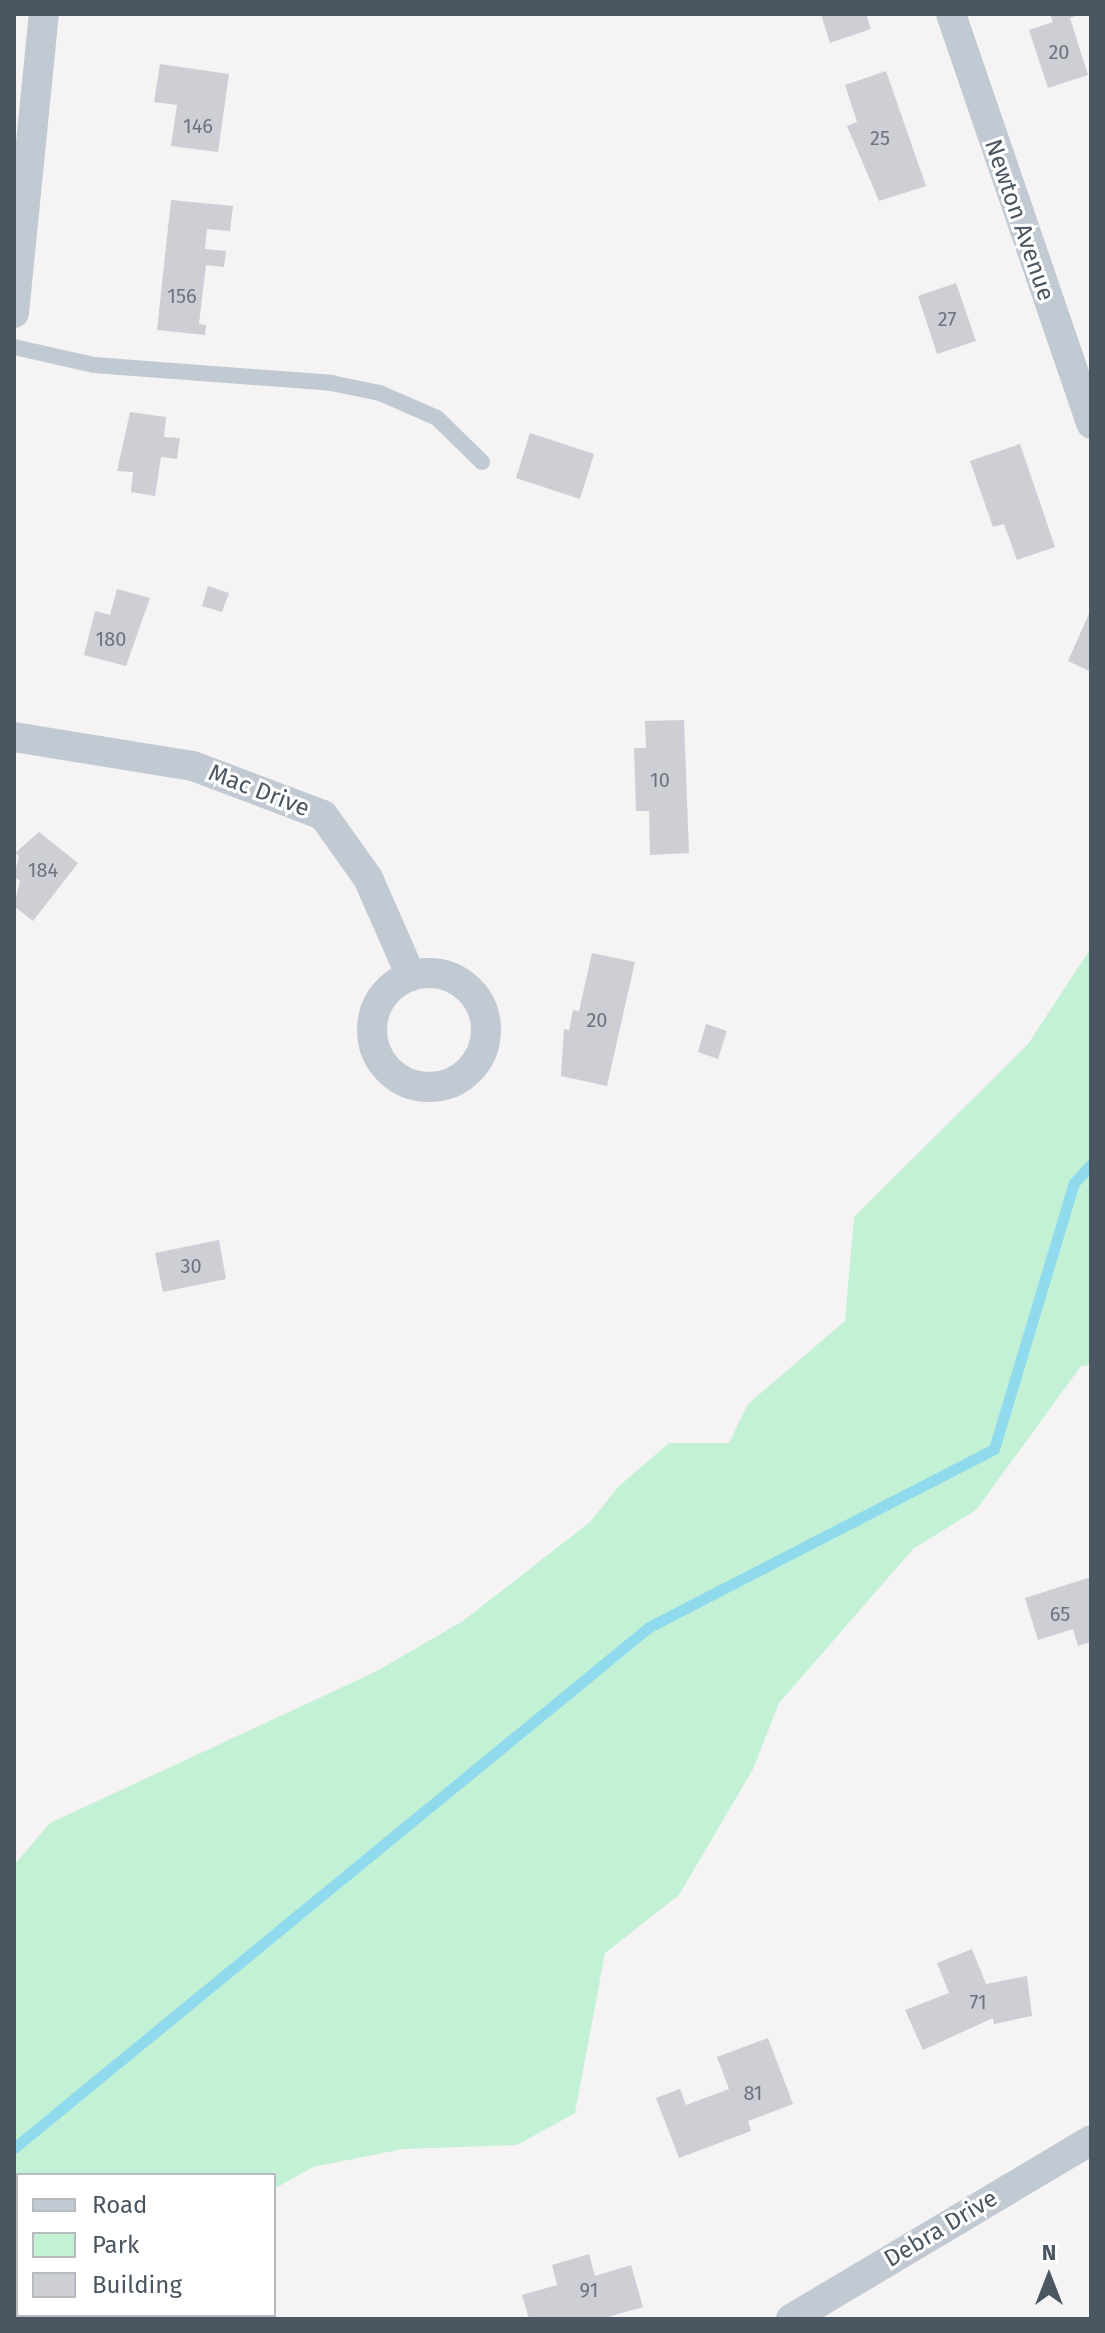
<!DOCTYPE html>
<style>
body{margin:0}
#map{position:relative;width:1105px;height:2333px;overflow:hidden;background:#f5f3f3;font-family:"Fira Sans",sans-serif}
div>[style]{position:absolute}
[style*='--x']{left:calc(var(--x)*1px);top:calc(var(--y)*1px);width:calc(var(--w)*1px);rotate:calc(var(--a)*1deg)}
.green>*{inset:0;background:#c3f1d5}
.stream>*{height:11px;margin:-5.5px;padding:0 5.5px;transform-origin:5.5px;border-radius:5.5px;background:#90daee}
.building>*{inset:0;background:#cdcfd5}
.lane>*{height:16px;margin:-8px;padding:0 8px;transform-origin:8px;border-radius:8px;background:#c1cad2}
.street>*{height:30px;margin:-15px;padding:0 15px;transform-origin:15px;border-radius:15px;background:#c1cad2}
.street>.ring{margin:-15px;padding:0;box-sizing:content-box;background:none;border:30px solid #c1cad2;border-radius:50%}
span{translate:-50% -50%;white-space:nowrap;text-align:center;line-height:1.15;-webkit-text-stroke:6px #fff;paint-order:stroke}
.number-label{font-size:20px;color:#6b747e}
.number-label span{-webkit-text-stroke-width:0}
.street-label{font-size:24px;color:#4a5661}
.frame{position:absolute;inset:0;border:16px solid #4a5661;pointer-events:none}
.legend{position:absolute;left:16px;top:2173px;width:260px;height:144px;box-sizing:border-box;background:#fff;border:2px solid #b7bbc0;margin:0;padding:10px 14px;list-style:none;font-size:24px;color:#4a5661}
.legend li{display:flex;align-items:center;gap:16px;height:40px}
.legend b{width:40px;border:2px solid #b7bbc0}
.north{position:absolute;left:1009px;top:2237px;width:80px;height:80px;-webkit-text-stroke:6px #fff;paint-order:stroke;rotate:0deg;font-size:22px;font-weight:700;line-height:32px;text-align:center;color:#4a5661}
.north::after{content:'';display:block;margin:auto;width:28px;height:36px;background:#4a5661;clip-path:polygon(50% 0,100% 100%,50% 72%,0 100%)}
</style>
<div id="map">
<div class="green">
<i style="clip-path:polygon(1091px 948px,1091px 1365px,1081px 1366px,976px 1510px,913px 1549px,779px 1703px,753px 1769px,679px 1895px,605px 1953px,575px 2113px,517px 2145px,403px 2149px,313px 2167px,274px 2189px,274px 2175px,18px 2175px,18px 2315px,201px 2315px,14px 2319px,14px 1865px,50px 1823px,375px 1672px,463px 1621px,590px 1522px,618px 1487px,669px 1443px,729px 1443px,748px 1404px,845px 1321px,854px 1217px,1028px 1044px)"></i>
</div>
<div class="stream">
<i style="--x:14;--y:2148;--w:821;--a:-39.37"></i>
<i style="--x:649;--y:1627;--w:388;--a:-27.3"></i>
<i style="--x:994;--y:1449;--w:278;--a:-73.3"></i>
<i style="--x:1074;--y:1183;--w:25;--a:-48"></i>
</div>
<div class="building">
<i style="clip-path:polygon(821px 14px,866px 14px,871px 29px,830px 43px)"></i>
<i style="clip-path:polygon(1050px 14px,1081px 14px,1070px 18px,1088px 75px,1048px 88px,1029px 30px,1053px 22px)"></i>
<i style="clip-path:polygon(160px 64px,229px 74px,218px 152px,171px 146px,177px 105px,154px 102px)"></i>
<i style="clip-path:polygon(886px 71px,926px 186px,879px 201px,847px 126px,857px 122px,845px 85px)"></i>
<i style="clip-path:polygon(171px 200px,233px 206px,230px 231px,207px 229px,205px 249px,226px 251px,224px 267px,206px 265px,199px 324px,206px 325px,205px 335px,157px 330px)"></i>
<i style="clip-path:polygon(956px 283px,976px 341px,937px 354px,918px 296px)"></i>
<i style="clip-path:polygon(130px 412px,166px 417px,164px 437px,180px 438px,177px 459px,161px 457px,155px 496px,131px 492px,133px 472px,117px 471px)"></i>
<i style="clip-path:polygon(530px 433px,594px 454px,580px 499px,516px 478px)"></i>
<i style="clip-path:polygon(1020px 444px,1055px 547px,1017px 560px,1004px 524px,993px 527px,970px 461px)"></i>
<i style="clip-path:polygon(208px 586px,229px 593px,222px 612px,202px 606px)"></i>
<i style="clip-path:polygon(117px 589px,150px 598px,126px 666px,84px 655px,95px 611px,110px 615px)"></i>
<i style="clip-path:polygon(1091px 609px,1091px 672px,1068px 661px)"></i>
<i style="clip-path:polygon(684px 720px,689px 853px,650px 855px,649px 811px,636px 811px,634px 748px,646px 748px,645px 721px)"></i>
<i style="clip-path:polygon(39px 832px,78px 863px,33px 921px,14px 906px,20px 881px,14px 877px,19px 856px,15px 853px)"></i>
<i style="clip-path:polygon(592px 953px,635px 962px,607px 1086px,561px 1076px,564px 1029px,569px 1030px,573px 1010px,579px 1011px)"></i>
<i style="clip-path:polygon(706px 1024px,727px 1031px,718px 1059px,698px 1052px)"></i>
<i style="clip-path:polygon(219px 1240px,226px 1279px,163px 1292px,155px 1253px)"></i>
<i style="clip-path:polygon(1091px 1577px,1091px 1642px,1078px 1646px,1073px 1629px,1038px 1640px,1025px 1598px)"></i>
<i style="clip-path:polygon(972px 1949px,986px 1984px,1027px 1976px,1032px 2016px,994px 2024px,993px 2018px,923px 2050px,905px 2010px,949px 1993px,937px 1963px)"></i>
<i style="clip-path:polygon(768px 2038px,793px 2104px,748px 2121px,751px 2131px,679px 2158px,656px 2098px,680px 2089px,686px 2105px,729px 2089px,717px 2057px)"></i>
<i style="clip-path:polygon(589px 2254px,595px 2276px,631px 2265px,643px 2307px,601px 2319px,529px 2319px,522px 2295px,557px 2285px,552px 2265px)"></i>
</div>
<div class="lane">
<i style="--x:14;--y:347;--w:82;--a:12.7"></i>
<i style="--x:94;--y:365;--w:238;--a:4.3"></i>
<i style="--x:331;--y:383;--w:50;--a:11.5"></i>
<i style="--x:380;--y:393;--w:62;--a:23.7"></i>
<i style="--x:437;--y:418;--w:63;--a:44.4"></i>
</div>
<div class="street">
<i style="--x:951;--y:14;--w:433;--a:71.1"></i>
<i style="--x:14;--y:313;--w:301;--a:-84.3"></i>
<i style="--x:14;--y:737;--w:181;--a:9.2"></i>
<i style="--x:193;--y:766;--w:139;--a:20.7"></i>
<i style="--x:323;--y:815;--w:77;--a:54.5"></i>
<i style="--x:368;--y:878;--w:107;--a:66.3"></i>
<i class="ring" style="left:372px;top:973px;width:84px;height:84px"></i>
<i style="--x:791;--y:2319;--w:349;--a:-30.8"></i>
</div>
<div class="number-label">
<span style="left:1059px;top:52px">20</span>
<span style="left:198px;top:126px">146</span>
<span style="left:880px;top:138px">25</span>
<span style="left:182px;top:296px">156</span>
<span style="left:947px;top:319px">27</span>
<span style="left:111px;top:639px">180</span>
<span style="left:660px;top:780px">10</span>
<span style="left:43px;top:870px">184</span>
<span style="left:597px;top:1020px">20</span>
<span style="left:191px;top:1266px">30</span>
<span style="left:1060px;top:1614px">65</span>
<span style="left:978px;top:2002px">71</span>
<span style="left:753px;top:2093px">81</span>
<span style="left:589px;top:2290px">91</span>
</div>
<div class="street-label">
<span style="left:1019px;top:220px;rotate:71deg">Newton Avenue</span>
<span style="left:259px;top:791px;rotate:21deg">Mac Drive</span>
<span style="left:941px;top:2229px;rotate:-31deg">Debra Drive</span>
</div>
<div class="frame"></div>
<ul class="legend">
<li><b style="height:10px;background:#c1cad2"></b>Road</li>
<li><b style="height:22px;background:#c3f1d5"></b>Park</li>
<li><b style="height:22px;background:#cdcfd5"></b>Building</li>
</ul>
<div class="north">N</div>
</div>
